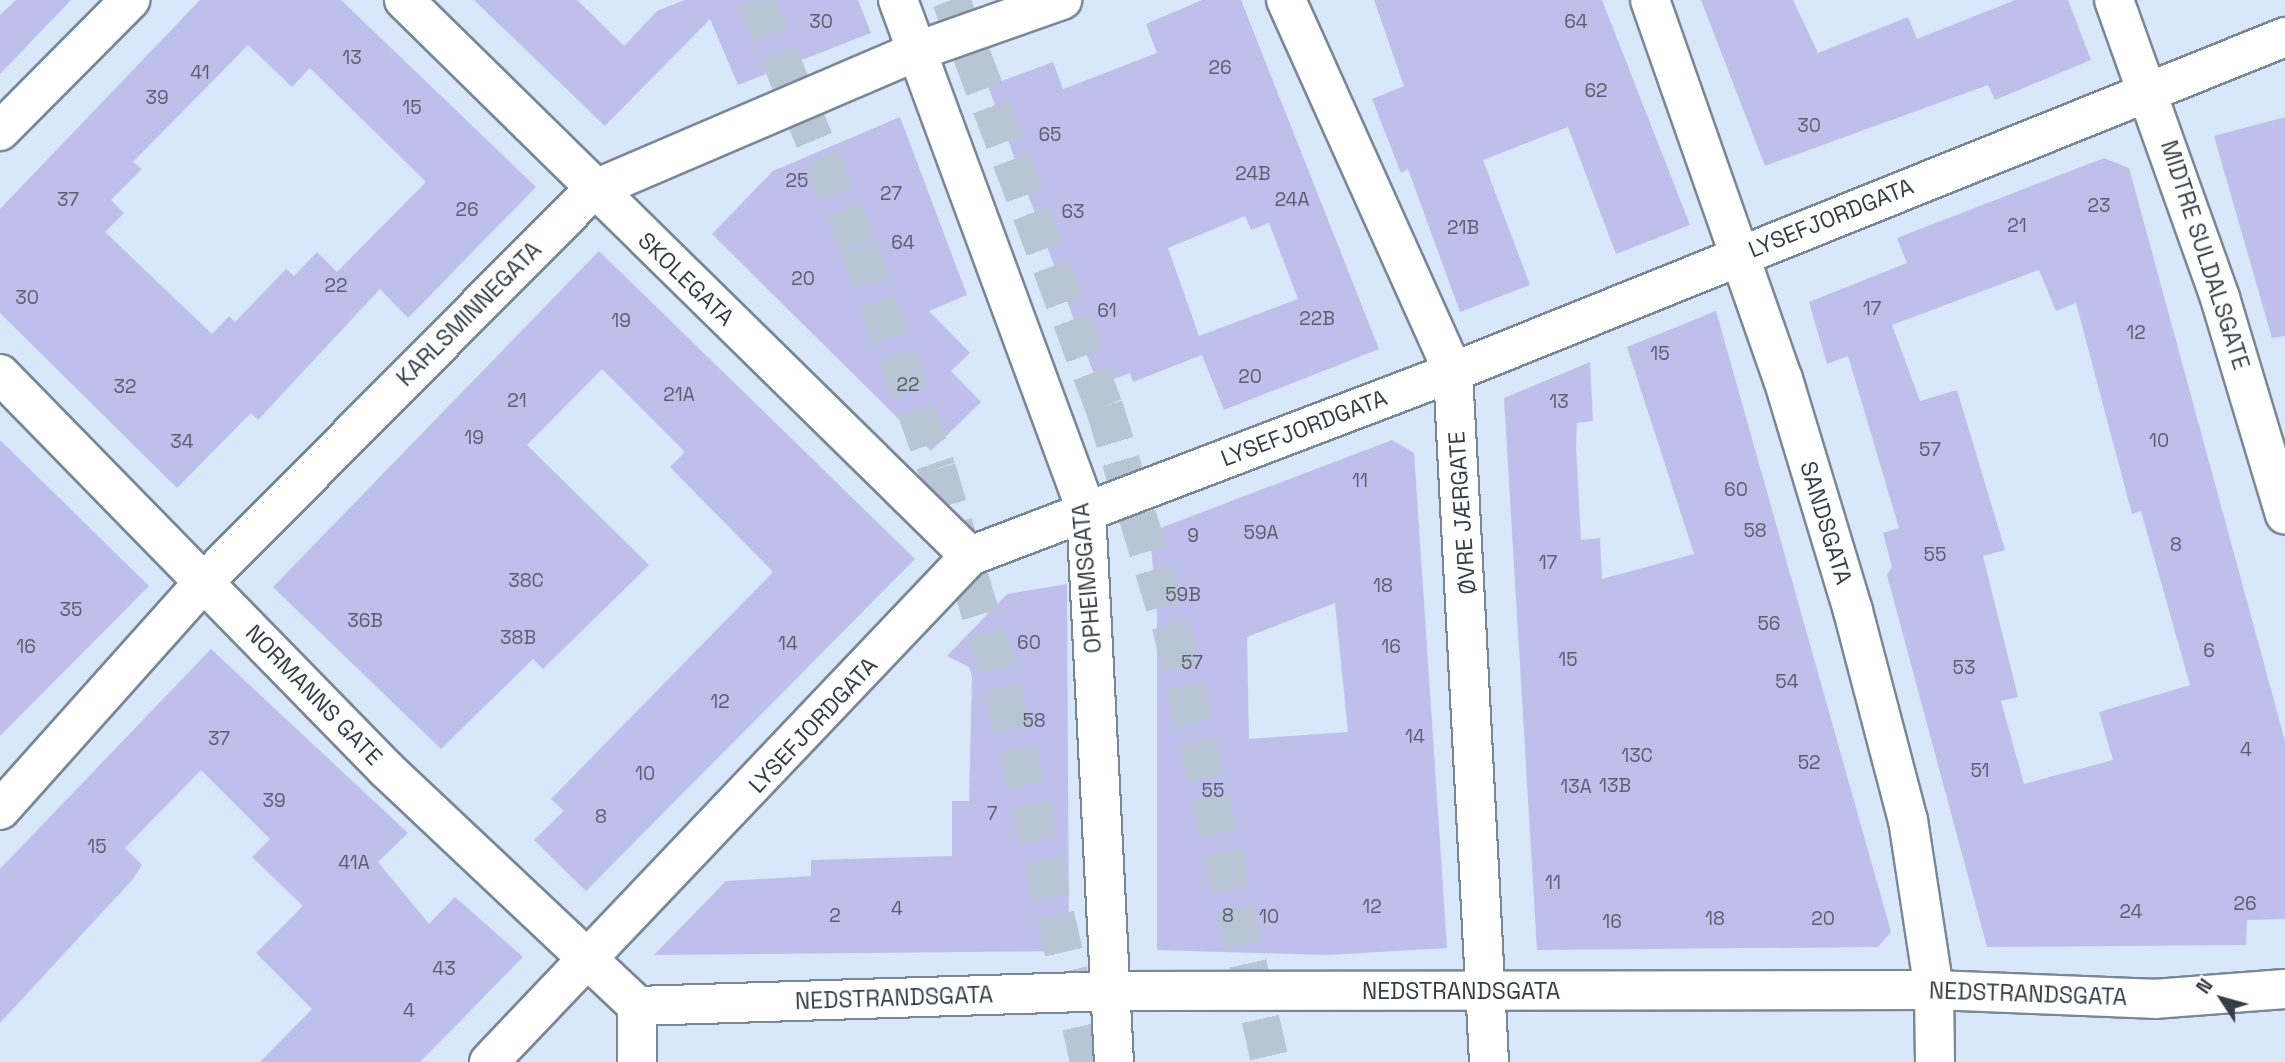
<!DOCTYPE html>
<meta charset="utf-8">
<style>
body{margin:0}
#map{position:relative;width:2285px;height:1062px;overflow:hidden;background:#d8e7f9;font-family:"Space Grotesk",sans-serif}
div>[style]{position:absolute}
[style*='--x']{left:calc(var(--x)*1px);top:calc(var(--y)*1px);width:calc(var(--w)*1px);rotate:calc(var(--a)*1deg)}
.building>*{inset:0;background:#bfbfeb}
.highway-tunnel>*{height:38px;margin-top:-19px;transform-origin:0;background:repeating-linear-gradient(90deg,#b8c5d5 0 38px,transparent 0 57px)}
.roads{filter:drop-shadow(2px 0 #7a8797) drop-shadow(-2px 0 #7a8797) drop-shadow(0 2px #7a8797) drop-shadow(0 -2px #7a8797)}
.minor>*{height:38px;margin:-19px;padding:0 19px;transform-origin:19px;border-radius:19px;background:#fff}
span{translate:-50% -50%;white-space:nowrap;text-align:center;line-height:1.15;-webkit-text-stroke:5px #fff;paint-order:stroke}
.number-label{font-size:19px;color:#5a5e6e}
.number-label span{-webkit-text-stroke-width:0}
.street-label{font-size:23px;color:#383d45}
.north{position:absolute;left:2187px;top:964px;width:70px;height:70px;-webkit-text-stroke:5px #fff;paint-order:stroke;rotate:306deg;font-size:19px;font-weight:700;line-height:28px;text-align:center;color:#383d45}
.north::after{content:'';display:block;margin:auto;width:24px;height:32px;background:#383d45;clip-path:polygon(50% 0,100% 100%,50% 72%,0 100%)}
</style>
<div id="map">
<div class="building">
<i style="clip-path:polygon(16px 0,71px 0,0 74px,0 15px)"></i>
<i style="clip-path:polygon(evenodd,200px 0,341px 0,536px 187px,408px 318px,380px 289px,258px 420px,251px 413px,177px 488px,0 313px,0 209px,200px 0,248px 45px,292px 87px,310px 68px,426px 182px,337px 272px,317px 252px,294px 276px,286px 269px,235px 322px,229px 316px,212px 334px,105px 232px,124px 213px,111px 200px,142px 169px,133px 162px,248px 45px)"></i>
<i style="clip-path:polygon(474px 0,577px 0,624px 46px,657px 11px,685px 0,858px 0,871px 33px,738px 85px,710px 19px,605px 126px)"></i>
<i style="clip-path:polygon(evenodd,1202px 0,1241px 0,1379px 349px,1224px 410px,1202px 355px,1133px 382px,1130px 373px,1098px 385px,988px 86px,1053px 62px,1063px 89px,1157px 53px,1146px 24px,1202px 0,1245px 216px,1251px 230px,1269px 223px,1298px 299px,1199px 336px,1168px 248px,1245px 216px)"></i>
<i style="clip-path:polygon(1374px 0,1602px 0,1690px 225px,1616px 254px,1568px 127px,1483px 160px,1530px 285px,1460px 312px,1408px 169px,1401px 173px,1372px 99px,1404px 86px)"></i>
<i style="clip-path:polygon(1701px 0,1793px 0,1818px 53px,1908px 17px,1917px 39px,2015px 0,2068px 0,2091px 60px,1995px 100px,1988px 85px,1765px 166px)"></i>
<i style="clip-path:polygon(900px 117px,967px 295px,929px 311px,970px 353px,951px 371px,981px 402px,931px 451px,712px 234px,773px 171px)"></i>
<i style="clip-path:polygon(2285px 117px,2285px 336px,2272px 338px,2214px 136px)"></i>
<i style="clip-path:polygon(evenodd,2104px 158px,2129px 168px,2285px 741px,2285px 919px,2247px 920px,2246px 945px,1987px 947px,1887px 575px,1892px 567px,1883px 533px,1899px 528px,1848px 356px,1827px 364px,1809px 302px,1907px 263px,1897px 238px,2104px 158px,2039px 270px,2056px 311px,2076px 303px,2132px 514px,2141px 511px,2190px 685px,2099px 712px,2113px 760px,2024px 784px,2001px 701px,2018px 697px,1983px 556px,2005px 550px,1957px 390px,1920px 401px,1892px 325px,2039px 270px)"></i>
<i style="clip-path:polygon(599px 251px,915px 559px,586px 891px,534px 840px,564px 811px,551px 799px,773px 572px,670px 467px,685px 452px,602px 369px,527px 445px,649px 565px,543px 669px,533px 659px,441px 749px,273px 587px)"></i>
<i style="clip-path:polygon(1716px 311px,1891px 932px,1878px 947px,1537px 950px,1504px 398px,1590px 362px,1593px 421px,1577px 423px,1576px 447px,1581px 540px,1600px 538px,1602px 579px,1694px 554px,1627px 347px)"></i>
<i style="clip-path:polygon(0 440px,149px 586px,0 736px)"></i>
<i style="clip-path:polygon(evenodd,1392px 440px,1414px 453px,1447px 948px,1327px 955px,1157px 950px,1157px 617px,1150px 532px,1392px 440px,1335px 603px,1348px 732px,1249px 739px,1247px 637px,1335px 603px)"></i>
<i style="clip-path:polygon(1067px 584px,1069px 951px,654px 955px,726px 881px,811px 876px,811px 860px,952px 856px,952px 801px,969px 801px,972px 676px,969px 667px,947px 656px,1007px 594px)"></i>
<i style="clip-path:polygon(211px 649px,408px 833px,378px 862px,429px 924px,455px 897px,523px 957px,420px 1062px,260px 1062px,312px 1009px,256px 953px,303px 906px,252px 857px,270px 839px,201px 770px,125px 848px,142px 865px,133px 879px,0 1023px,0 869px)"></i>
</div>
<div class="highway-tunnel">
<i style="--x:756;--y:0;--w:269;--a:67.4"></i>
<i style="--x:859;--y:248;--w:234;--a:70.6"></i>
<i style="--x:937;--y:469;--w:234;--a:73.3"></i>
<i style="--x:1004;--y:693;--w:379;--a:77"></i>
<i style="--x:951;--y:0;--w:434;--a:69.4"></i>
<i style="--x:1104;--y:406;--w:234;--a:73.1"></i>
<i style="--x:1172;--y:630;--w:443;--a:77.2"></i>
</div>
<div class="roads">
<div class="minor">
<i style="--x:404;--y:0;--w:793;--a:44.49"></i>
<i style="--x:898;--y:0;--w:544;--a:69.76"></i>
<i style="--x:1086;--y:510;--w:553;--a:87.1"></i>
<i style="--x:1286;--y:0;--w:408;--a:65.8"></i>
<i style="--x:1453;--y:372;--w:691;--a:87.01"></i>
<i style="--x:1650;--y:0;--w:402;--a:70.7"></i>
<i style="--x:1783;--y:379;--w:242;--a:73.2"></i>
<i style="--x:1853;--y:611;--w:216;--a:75.3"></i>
<i style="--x:1908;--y:820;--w:172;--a:81.3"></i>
<i style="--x:1934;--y:990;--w:72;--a:89.2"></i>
<i style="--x:2114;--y:0;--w:316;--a:70.4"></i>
<i style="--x:2220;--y:298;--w:226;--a:73.3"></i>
<i style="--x:0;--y:131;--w:185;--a:-45.2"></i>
<i style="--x:0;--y:374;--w:554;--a:45.66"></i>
<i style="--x:387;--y:770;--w:344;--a:43.3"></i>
<i style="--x:0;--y:810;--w:306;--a:-48.2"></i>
<i style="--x:204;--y:582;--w:552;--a:-45.22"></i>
<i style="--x:593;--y:190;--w:353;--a:-23.2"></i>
<i style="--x:917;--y:51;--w:154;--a:-19.4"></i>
<i style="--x:637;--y:1006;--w:476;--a:-1.8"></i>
<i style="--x:1113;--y:991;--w:821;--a:-0.07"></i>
<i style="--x:1934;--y:990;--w:220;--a:2.3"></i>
<i style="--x:2154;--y:999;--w:131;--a:-4.4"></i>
<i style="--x:637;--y:1006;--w:56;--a:90"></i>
<i style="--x:489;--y:1062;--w:698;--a:-46.45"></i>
<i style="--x:970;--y:556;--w:517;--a:-20.85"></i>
<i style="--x:1453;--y:372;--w:897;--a:-21.93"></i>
</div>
</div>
<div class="number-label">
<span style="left:821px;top:22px">30</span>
<span style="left:1576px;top:22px">64</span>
<span style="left:352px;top:58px">13</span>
<span style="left:1220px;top:68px">26</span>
<span style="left:200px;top:73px">41</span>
<span style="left:1596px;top:91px">62</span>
<span style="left:157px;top:98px">39</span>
<span style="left:412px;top:108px">15</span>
<span style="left:1809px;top:126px">30</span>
<span style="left:1050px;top:135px">65</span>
<span style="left:1253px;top:174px">24B</span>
<span style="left:797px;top:181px">25</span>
<span style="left:891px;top:194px">27</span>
<span style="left:68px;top:200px">37</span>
<span style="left:1292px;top:200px">24A</span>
<span style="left:2099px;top:206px">23</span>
<span style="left:467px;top:210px">26</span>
<span style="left:1073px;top:212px">63</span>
<span style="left:2017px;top:226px">21</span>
<span style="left:1463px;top:228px">21B</span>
<span style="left:903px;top:243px">64</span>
<span style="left:803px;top:279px">20</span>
<span style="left:336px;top:286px">22</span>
<span style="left:27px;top:298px">30</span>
<span style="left:1872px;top:309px">17</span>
<span style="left:1107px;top:311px">61</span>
<span style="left:1317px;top:319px">22B</span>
<span style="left:621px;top:321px">19</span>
<span style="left:2136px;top:333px">12</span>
<span style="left:1660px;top:354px">15</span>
<span style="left:1250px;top:377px">20</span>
<span style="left:908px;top:385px">22</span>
<span style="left:125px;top:387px">32</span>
<span style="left:679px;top:395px">21A</span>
<span style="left:517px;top:401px">21</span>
<span style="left:1559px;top:402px">13</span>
<span style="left:474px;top:438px">19</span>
<span style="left:2159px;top:441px">10</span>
<span style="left:182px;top:442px">34</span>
<span style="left:1930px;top:450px">57</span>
<span style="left:1360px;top:481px">11</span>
<span style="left:1736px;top:490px">60</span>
<span style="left:1755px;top:531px">58</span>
<span style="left:1261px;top:533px">59A</span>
<span style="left:1193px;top:536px">9</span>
<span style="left:2176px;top:545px">8</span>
<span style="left:1935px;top:555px">55</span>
<span style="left:1548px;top:563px">17</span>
<span style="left:526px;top:581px">38C</span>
<span style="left:1383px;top:586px">18</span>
<span style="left:1183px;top:595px">59B</span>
<span style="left:71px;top:610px">35</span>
<span style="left:365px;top:621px">36B</span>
<span style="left:1769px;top:624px">56</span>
<span style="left:518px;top:638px">38B</span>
<span style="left:1029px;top:643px">60</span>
<span style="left:788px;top:644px">14</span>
<span style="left:26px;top:647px">16</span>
<span style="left:1391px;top:647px">16</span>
<span style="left:2209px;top:651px">6</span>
<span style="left:1568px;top:660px">15</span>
<span style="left:1192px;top:663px">57</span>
<span style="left:1964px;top:668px">53</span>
<span style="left:1787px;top:682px">54</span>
<span style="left:720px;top:702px">12</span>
<span style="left:1034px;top:721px">58</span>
<span style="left:1415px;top:737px">14</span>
<span style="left:219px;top:739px">37</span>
<span style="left:2246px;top:750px">4</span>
<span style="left:1637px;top:756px">13C</span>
<span style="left:1809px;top:763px">52</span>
<span style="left:1980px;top:771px">51</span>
<span style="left:645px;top:774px">10</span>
<span style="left:1615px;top:786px">13B</span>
<span style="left:1576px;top:787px">13A</span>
<span style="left:1213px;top:791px">55</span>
<span style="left:274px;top:801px">39</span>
<span style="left:992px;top:814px">7</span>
<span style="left:601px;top:817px">8</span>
<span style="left:97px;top:847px">15</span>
<span style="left:354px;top:863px">41A</span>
<span style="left:1553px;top:883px">11</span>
<span style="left:2245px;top:904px">26</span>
<span style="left:1372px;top:907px">12</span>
<span style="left:897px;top:909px">4</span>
<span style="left:2131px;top:912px">24</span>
<span style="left:835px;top:916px">2</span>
<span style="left:1228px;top:916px">8</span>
<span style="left:1269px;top:917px">10</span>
<span style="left:1715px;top:919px">18</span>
<span style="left:1823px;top:919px">20</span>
<span style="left:1612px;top:922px">16</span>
<span style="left:444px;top:969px">43</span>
<span style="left:409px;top:1011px">4</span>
</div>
<div class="street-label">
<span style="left:1831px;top:218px;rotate:-22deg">LYSEFJORDGATA</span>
<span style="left:2205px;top:255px;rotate:72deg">MIDTRE SULDALSGATE</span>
<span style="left:686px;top:279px;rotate:44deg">SKOLEGATA</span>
<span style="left:469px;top:314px;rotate:-45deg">KARLSMINNEGATA</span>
<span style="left:1304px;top:428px;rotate:-21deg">LYSEFJORDGATA</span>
<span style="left:1462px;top:513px;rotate:-94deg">ØVRE JÆRGATE</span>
<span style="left:1826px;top:523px;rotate:73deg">SANDSGATA</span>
<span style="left:1087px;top:578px;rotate:-95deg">OPHEIMSGATA</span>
<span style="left:314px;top:695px;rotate:46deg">NORMANNS GATE</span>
<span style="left:813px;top:725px;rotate:-47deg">LYSEFJORDGATA</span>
<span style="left:1461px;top:991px">NEDSTRANDSGATA</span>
<span style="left:2028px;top:994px;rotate:2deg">NEDSTRANDSGATA</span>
<span style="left:894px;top:998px;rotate:-2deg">NEDSTRANDSGATA</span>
</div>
<div class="north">N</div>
</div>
